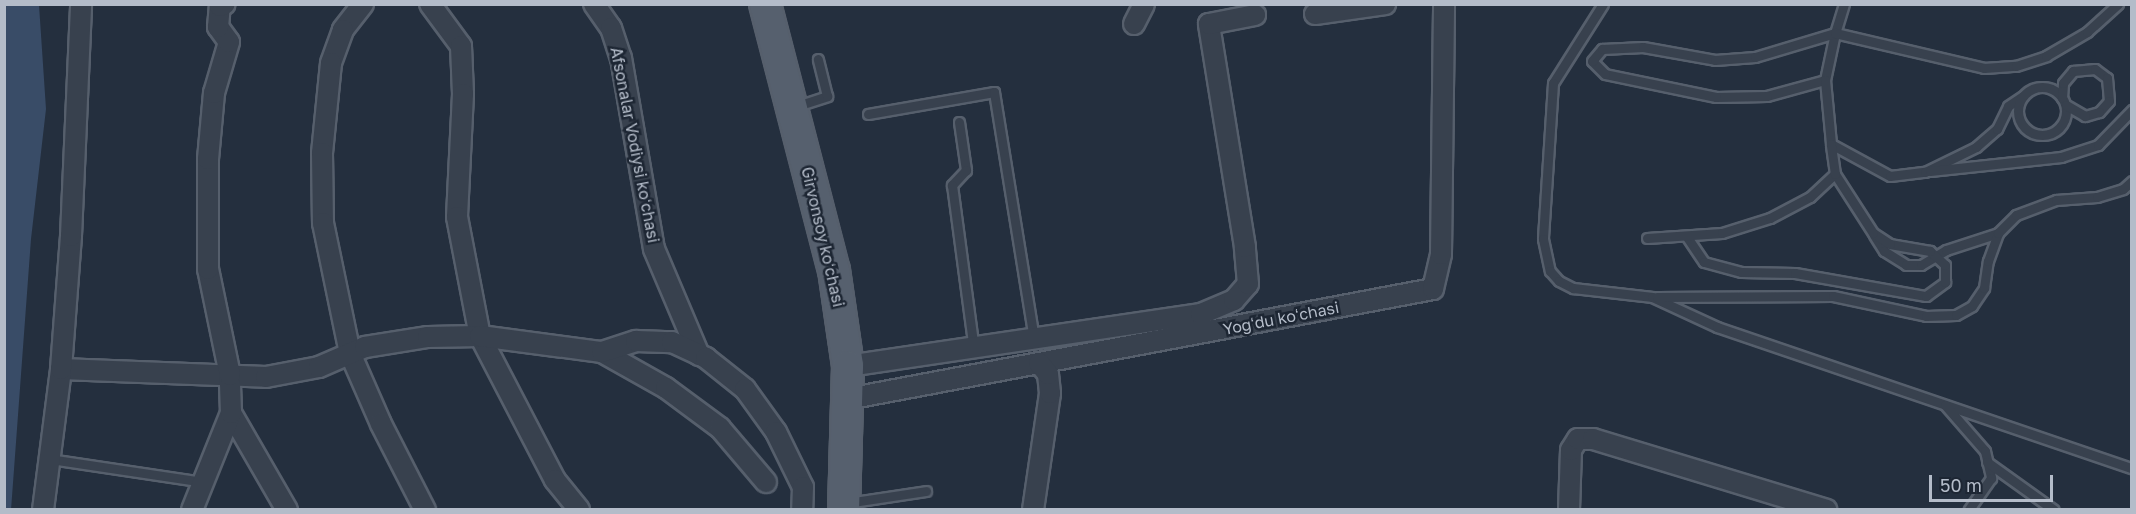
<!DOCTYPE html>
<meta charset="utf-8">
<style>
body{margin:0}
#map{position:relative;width:2136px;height:514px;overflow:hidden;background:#242f3e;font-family:"Golos Text",sans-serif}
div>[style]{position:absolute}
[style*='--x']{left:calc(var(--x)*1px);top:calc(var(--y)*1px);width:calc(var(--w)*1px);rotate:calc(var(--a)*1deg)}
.water>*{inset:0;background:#394c67}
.roads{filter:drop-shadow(2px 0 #565f6c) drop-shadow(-2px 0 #565f6c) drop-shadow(0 2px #565f6c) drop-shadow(0 -2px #565f6c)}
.lane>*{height:9px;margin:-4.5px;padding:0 4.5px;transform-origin:4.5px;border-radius:4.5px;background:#38414e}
.lane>.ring{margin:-4.5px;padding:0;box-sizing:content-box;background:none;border:9px solid #38414e;border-radius:50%}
.street>*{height:20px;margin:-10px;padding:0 10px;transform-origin:10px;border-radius:10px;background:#38414e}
.primary>*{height:30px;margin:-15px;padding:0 15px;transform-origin:15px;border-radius:15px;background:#56606e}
span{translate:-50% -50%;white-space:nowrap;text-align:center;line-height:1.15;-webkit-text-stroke:5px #1d2633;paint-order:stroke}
.street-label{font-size:16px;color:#b4bcc9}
.frame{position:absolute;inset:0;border:6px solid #b4bcc9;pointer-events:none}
.scale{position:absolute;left:1929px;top:475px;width:124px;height:27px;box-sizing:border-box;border:3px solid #b4bcc9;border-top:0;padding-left:8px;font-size:18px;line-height:21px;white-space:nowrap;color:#b4bcc9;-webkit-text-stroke:4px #1d2633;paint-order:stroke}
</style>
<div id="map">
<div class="water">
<i style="clip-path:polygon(4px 5px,39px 5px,46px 109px,31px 239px,11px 510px,4px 509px)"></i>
</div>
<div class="roads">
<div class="lane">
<i style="--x:1603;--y:4;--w:93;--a:122.3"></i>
<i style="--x:1553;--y:83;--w:156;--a:93.7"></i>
<i style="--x:1543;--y:239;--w:33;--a:78"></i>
<i style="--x:1550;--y:271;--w:13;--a:48"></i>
<i style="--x:1559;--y:281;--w:16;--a:27"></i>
<i style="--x:1573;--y:288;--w:80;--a:6.5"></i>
<i style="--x:1652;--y:297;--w:72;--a:24.8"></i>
<i style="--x:1717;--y:327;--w:438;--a:18.8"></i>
<i style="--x:1844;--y:4;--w:30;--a:107"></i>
<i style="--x:1835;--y:33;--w:48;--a:102"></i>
<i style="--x:1825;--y:80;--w:60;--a:164.6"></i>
<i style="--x:1767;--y:96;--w:51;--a:178.9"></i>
<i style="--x:1716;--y:97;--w:113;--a:-168.3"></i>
<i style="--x:1605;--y:74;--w:18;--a:-135"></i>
<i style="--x:1592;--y:61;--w:16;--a:-50"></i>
<i style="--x:1602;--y:49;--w:41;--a:-2.8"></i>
<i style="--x:1643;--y:47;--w:73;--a:10.2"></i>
<i style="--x:1715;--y:60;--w:40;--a:-4.3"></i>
<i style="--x:1755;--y:57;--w:84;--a:-16.7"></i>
<i style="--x:1835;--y:33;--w:153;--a:13.2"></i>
<i style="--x:1984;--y:68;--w:32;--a:-4"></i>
<i style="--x:2016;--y:66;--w:32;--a:-18"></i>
<i style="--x:2046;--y:56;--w:48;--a:-30.3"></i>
<i style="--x:2087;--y:32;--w:42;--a:-42.1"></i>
<i style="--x:1825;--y:80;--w:64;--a:84.6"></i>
<i style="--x:1831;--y:144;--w:67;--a:28.5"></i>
<i style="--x:1890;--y:176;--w:35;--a:-7"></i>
<i style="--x:1925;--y:172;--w:57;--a:-26.1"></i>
<i style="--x:1976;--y:147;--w:28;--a:-41"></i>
<i style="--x:1997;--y:129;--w:25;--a:-64"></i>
<i style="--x:2008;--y:106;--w:18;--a:-34"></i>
<i class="ring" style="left:2018px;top:87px;width:39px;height:39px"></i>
<i style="--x:2062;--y:98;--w:15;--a:-86"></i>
<i style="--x:2063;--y:83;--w:16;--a:-50"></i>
<i style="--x:2073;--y:71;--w:22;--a:-5"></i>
<i style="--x:2095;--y:69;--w:15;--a:37"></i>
<i style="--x:2107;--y:78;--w:23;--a:85"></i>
<i style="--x:2109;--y:101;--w:15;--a:132"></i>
<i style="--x:2099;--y:112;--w:15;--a:164"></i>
<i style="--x:2085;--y:116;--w:22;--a:-150"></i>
<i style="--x:797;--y:106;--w:32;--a:-18"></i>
<i style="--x:827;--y:96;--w:38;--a:-104"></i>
<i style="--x:868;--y:114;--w:128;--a:-9.9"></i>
<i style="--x:994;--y:92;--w:250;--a:80.8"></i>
<i style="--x:959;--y:122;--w:49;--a:81.7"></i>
<i style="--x:966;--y:170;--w:21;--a:133"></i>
<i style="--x:952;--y:185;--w:165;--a:82.4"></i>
<i style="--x:1930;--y:171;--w:132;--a:-6.1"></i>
<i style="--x:2061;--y:157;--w:39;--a:-18"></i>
<i style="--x:2098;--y:145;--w:49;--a:-45.8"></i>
<i style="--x:1874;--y:235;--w:19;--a:58"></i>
<i style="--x:1884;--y:251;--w:26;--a:32"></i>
<i style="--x:1906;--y:265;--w:15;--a:0"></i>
<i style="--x:1921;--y:265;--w:29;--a:-31"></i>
<i style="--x:1946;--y:250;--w:55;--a:-18.1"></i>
<i style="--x:1687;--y:237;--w:30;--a:56"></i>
<i style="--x:1704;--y:262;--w:38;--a:15"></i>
<i style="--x:1741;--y:272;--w:54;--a:1.1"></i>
<i style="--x:1795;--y:273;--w:133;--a:10"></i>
<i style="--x:1926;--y:296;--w:24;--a:-36"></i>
<i style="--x:1945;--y:282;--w:17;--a:-90"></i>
<i style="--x:1945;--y:265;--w:21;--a:-137"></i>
<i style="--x:1930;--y:251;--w:41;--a:-170.1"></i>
<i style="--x:1890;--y:244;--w:20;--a:-147"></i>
<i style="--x:1873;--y:233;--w:70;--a:-122.8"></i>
<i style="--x:1647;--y:238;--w:75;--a:-3.8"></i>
<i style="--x:1722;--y:233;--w:50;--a:-17.4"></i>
<i style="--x:1770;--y:218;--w:45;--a:-27.7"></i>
<i style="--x:1810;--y:197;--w:34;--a:-43"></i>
<i style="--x:1835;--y:174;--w:30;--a:-98"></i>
<i style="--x:1657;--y:297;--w:176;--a:-0.3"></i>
<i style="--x:1833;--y:296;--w:95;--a:12.1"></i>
<i style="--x:1926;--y:316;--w:30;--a:-2"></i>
<i style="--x:1956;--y:315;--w:18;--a:-29"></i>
<i style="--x:1972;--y:306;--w:22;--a:-56"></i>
<i style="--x:1984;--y:288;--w:27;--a:-82"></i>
<i style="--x:1988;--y:261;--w:30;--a:-70"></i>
<i style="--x:1998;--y:233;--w:25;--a:-45"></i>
<i style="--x:2016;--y:215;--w:43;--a:-20.6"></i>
<i style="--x:2056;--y:200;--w:41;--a:-4.2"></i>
<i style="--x:2097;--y:197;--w:27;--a:-17"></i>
<i style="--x:2123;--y:189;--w:12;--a:-42"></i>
<i style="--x:1945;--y:405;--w:61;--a:49"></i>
<i style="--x:1985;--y:451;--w:28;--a:77"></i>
<i style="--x:1991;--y:478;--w:39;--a:125"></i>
<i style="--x:50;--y:459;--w:155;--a:8.5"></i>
<i style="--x:1987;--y:462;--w:82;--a:35.6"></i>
<i style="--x:847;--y:503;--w:80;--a:-8.6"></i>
</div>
<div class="street">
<i style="--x:363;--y:4;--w:33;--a:128"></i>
<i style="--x:343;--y:30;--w:35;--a:110"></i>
<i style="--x:331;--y:63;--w:90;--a:95.7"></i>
<i style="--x:322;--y:153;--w:70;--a:89.2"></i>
<i style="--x:323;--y:223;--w:133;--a:78.3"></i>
<i style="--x:350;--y:353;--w:77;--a:66.4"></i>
<i style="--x:381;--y:424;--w:97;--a:62.9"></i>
<i style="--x:430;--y:4;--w:52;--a:53.6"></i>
<i style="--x:461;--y:46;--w:48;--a:87.6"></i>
<i style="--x:463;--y:94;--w:123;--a:92.8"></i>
<i style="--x:457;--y:217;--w:121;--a:79.1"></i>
<i style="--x:480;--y:336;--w:162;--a:62.5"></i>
<i style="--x:555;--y:480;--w:38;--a:51"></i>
<i style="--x:594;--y:4;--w:29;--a:55"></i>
<i style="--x:611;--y:28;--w:32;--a:72"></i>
<i style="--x:621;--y:58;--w:194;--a:80.2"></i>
<i style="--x:654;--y:249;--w:115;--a:67"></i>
<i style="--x:1315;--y:14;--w:71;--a:-8.1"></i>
<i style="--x:1134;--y:24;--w:22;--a:-63"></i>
<i style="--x:602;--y:352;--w:73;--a:29.4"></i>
<i style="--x:666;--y:388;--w:67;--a:36.5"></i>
<i style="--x:720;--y:428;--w:71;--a:49.6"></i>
<i style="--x:848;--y:366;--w:357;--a:-8.4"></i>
<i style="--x:1201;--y:314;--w:36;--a:-23"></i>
<i style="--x:1234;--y:300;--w:21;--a:-49"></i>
<i style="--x:1248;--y:284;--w:37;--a:-95"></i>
<i style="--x:1245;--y:247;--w:226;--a:-99.2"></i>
<i style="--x:1209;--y:24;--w:47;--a:-11.1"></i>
<i style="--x:61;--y:369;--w:205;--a:2.2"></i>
<i style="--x:266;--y:377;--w:54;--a:-10.7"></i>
<i style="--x:319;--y:367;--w:50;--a:-23.5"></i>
<i style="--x:365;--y:347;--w:64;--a:-9"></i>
<i style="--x:428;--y:337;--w:52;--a:-1.1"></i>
<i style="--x:480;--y:336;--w:123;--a:7.5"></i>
<i style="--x:602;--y:352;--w:36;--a:-18"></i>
<i style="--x:636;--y:341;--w:36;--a:2"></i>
<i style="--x:672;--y:342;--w:38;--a:25"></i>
<i style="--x:706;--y:358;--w:50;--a:38.5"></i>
<i style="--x:745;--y:389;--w:53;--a:54.2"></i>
<i style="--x:776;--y:432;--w:61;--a:63.9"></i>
<i style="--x:803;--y:487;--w:23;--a:92"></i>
<i style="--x:847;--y:399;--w:596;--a:-10.63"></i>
<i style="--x:1433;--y:289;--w:36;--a:-77"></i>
<i style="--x:1441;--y:254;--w:250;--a:-89.3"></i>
<i style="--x:231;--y:413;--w:112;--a:60"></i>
<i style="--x:43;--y:510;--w:142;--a:-82.7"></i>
<i style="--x:61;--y:369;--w:133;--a:-85.7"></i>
<i style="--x:71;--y:236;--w:232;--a:-87.5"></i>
<i style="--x:192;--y:510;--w:105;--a:-68.1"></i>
<i style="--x:231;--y:413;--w:38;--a:-92"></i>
<i style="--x:230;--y:375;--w:108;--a:-101.7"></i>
<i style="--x:208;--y:269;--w:110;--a:-90"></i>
<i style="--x:208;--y:159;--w:66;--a:-84.8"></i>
<i style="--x:214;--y:93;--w:53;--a:-73.6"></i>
<i style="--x:229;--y:42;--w:19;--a:-126"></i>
<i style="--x:218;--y:27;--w:21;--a:-85"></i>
<i style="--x:220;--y:6;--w:5;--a:-22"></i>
<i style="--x:1033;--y:510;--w:118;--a:-81.7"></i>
<i style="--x:1050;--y:393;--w:19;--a:-96"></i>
<i style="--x:1048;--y:374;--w:14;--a:-129"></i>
<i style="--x:1569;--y:510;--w:60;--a:-88.1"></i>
<i style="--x:1571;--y:450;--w:13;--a:-58"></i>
<i style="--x:1578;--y:439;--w:15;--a:0"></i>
<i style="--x:1593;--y:439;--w:244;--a:16.9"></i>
</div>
<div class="primary">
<i style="--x:765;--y:4;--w:275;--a:75.5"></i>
<i style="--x:834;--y:270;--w:97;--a:81.7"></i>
<i style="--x:848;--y:366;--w:144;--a:91.6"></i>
</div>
</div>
<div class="street-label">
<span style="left:635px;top:145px;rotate:79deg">Afsonalar Vodiysi koʻchasi</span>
<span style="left:823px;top:237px;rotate:77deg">Girvonsoy koʻchasi</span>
<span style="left:1281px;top:318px;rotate:-11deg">Yogʻdu koʻchasi</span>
</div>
<div class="frame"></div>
<div class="scale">50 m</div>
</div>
